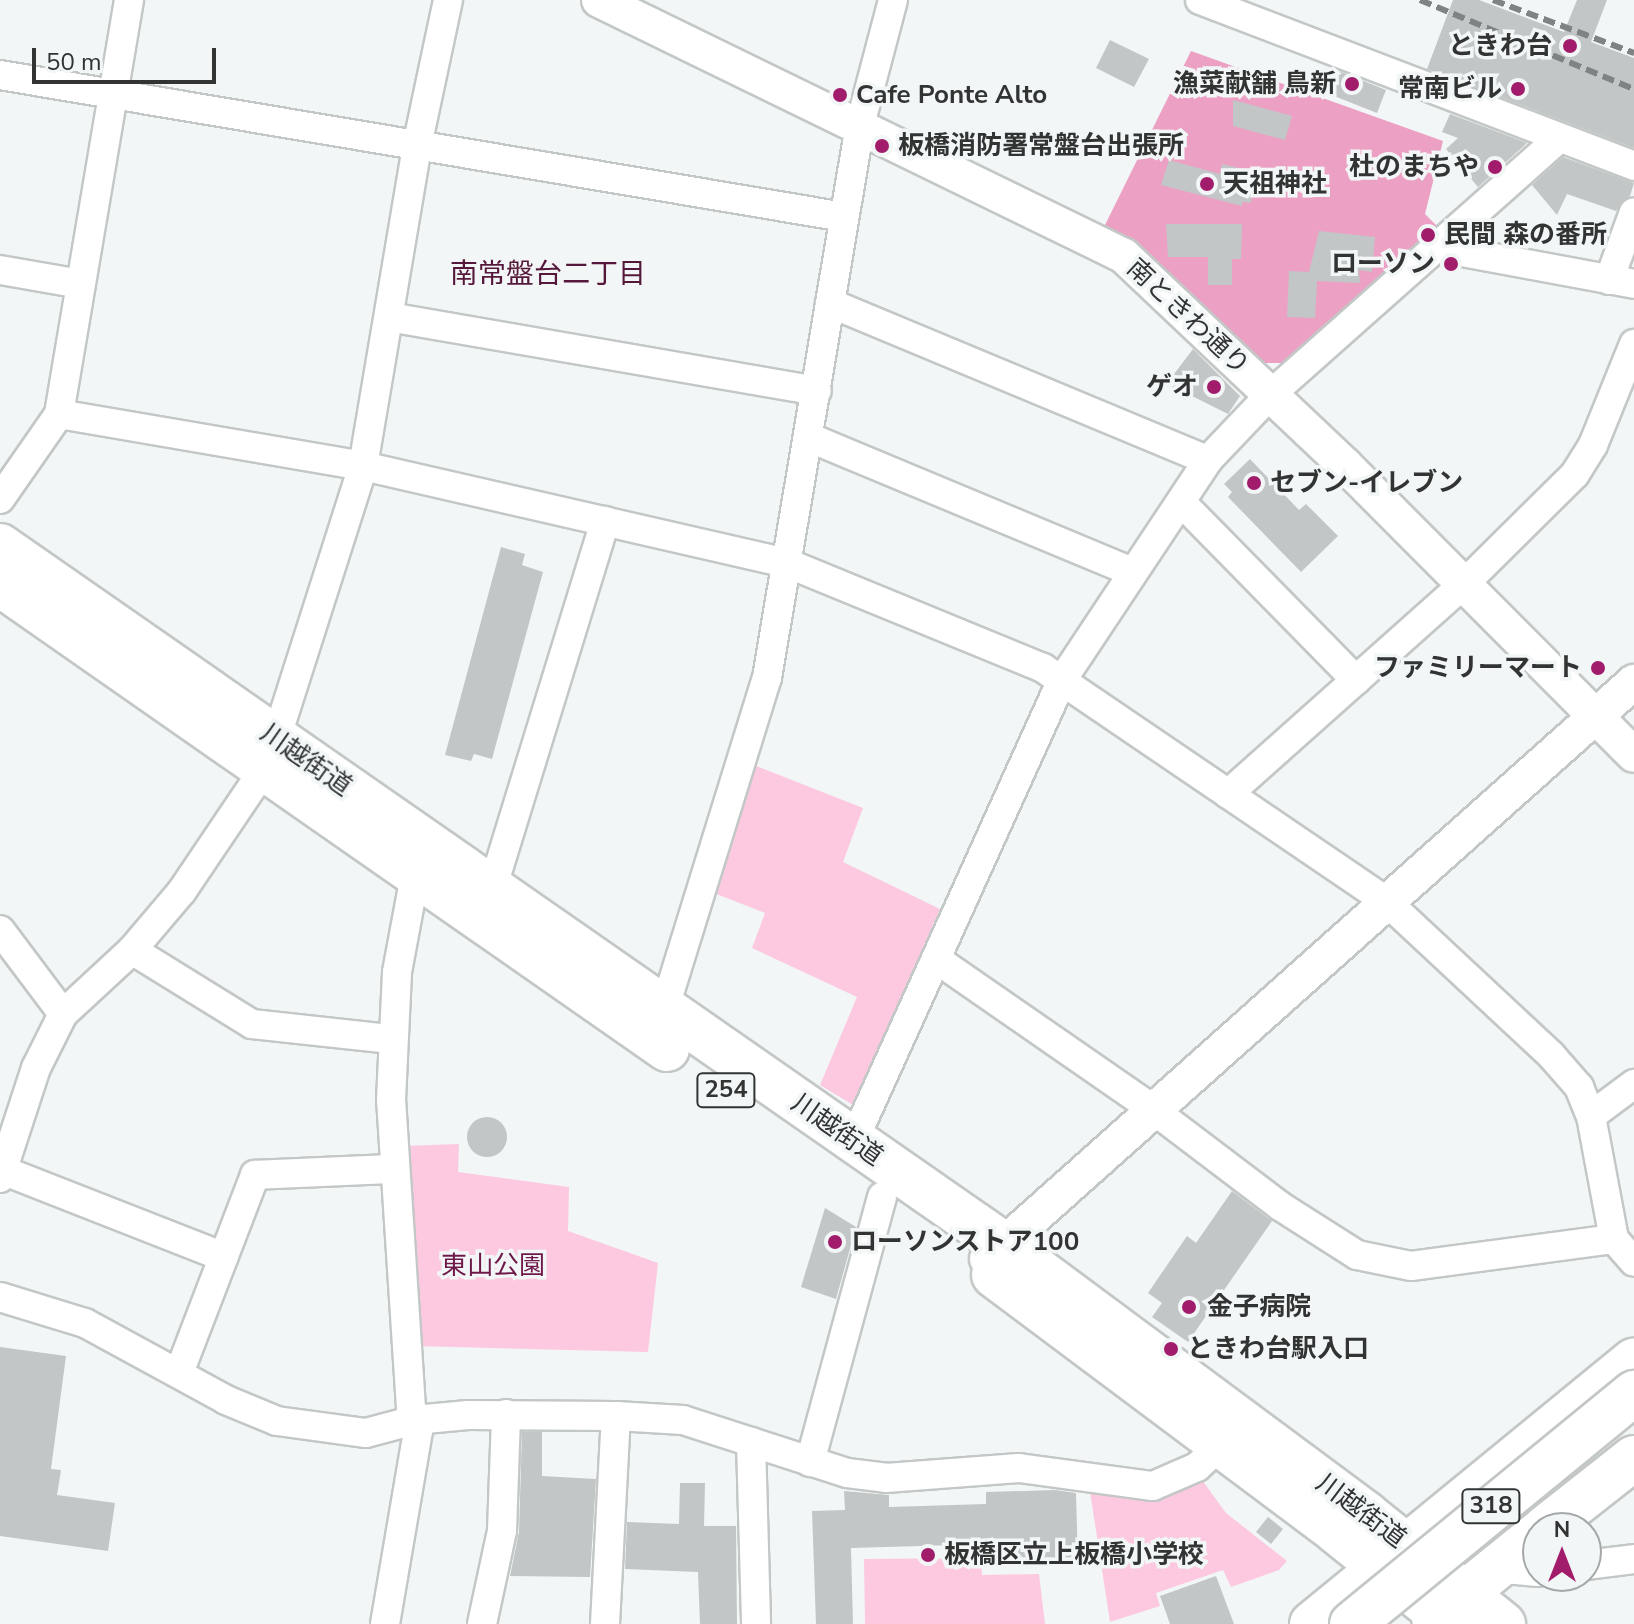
<!DOCTYPE html>
<meta charset="utf-8">
<style>
body{margin:0}
#map{position:relative;width:1634px;height:1624px;overflow:hidden;background:#f2f6f6;font-family:"Nunito Sans","Noto Sans JP",sans-serif}
div>[style]{position:absolute}
[style*='--x']{left:calc(var(--x)*1px);top:calc(var(--y)*1px);width:calc(var(--w)*1px);rotate:calc(var(--a)*1deg)}
.green>*{inset:0;background:#fdc9e0}
.forest>*{inset:0;background:#eca1c4}
.building>*{inset:0;background:#c2c6c6}
.round{border-radius:50%}
.roads{filter:drop-shadow(2px 0 #c3c7c6) drop-shadow(-2px 0 #c3c7c6) drop-shadow(0 2px #c3c7c6) drop-shadow(0 -2px #c3c7c6)}
.minor>*{height:28px;margin:-14px;padding:0 14px;transform-origin:14px;border-radius:14px;background:#fff}
.tertiary>*{height:34px;margin:-17px;padding:0 17px;transform-origin:17px;border-radius:17px;background:#fff}
.primary>*{height:44px;margin:-22px;padding:0 22px;transform-origin:22px;border-radius:22px;background:#fff}
.trunk>*{height:44px;margin:-22px;padding:0 22px;transform-origin:22px;border-radius:22px;background:#fff}
.rail>*{height:6px;margin-top:-3px;transform-origin:0;background:repeating-linear-gradient(90deg,#808383 0 12px,transparent 0 18px)}
.bridges{filter:drop-shadow(2px 0 #c3c7c6) drop-shadow(-2px 0 #c3c7c6) drop-shadow(0 2px #c3c7c6) drop-shadow(0 -2px #c3c7c6)}
.primary-bridge>*{height:44px;margin:-22px;padding:0 22px;transform-origin:22px;border-radius:22px;background:#fff}
.dots>*{width:22px;height:22px;translate:-50% -50%;box-sizing:border-box;border:4px solid #f2f6f6;border-radius:50%}
span{translate:-50% -50%;white-space:nowrap;text-align:center;line-height:1.15;-webkit-text-stroke:7px #f2f6f6;paint-order:stroke}
.shield-label span{padding:2px 6px;background:#f2f6f6;border:2px solid;border-radius:6px;-webkit-text-stroke-width:0}
.shield-label{font-size:24px;color:#323434;font-weight:700}
.poi-label{font-size:26px;color:#323434;font-weight:700}
.right{translate:-100% -50%;text-align:right}
.left{translate:0 -50%;text-align:left}
.street-label{font-size:26px;color:#323434}
.park-label{font-size:26px;color:#6e184a}
.neighbourhood-label{font-size:28px;color:#55173a}
.north{position:absolute;left:1522px;top:1512px;width:80px;height:80px;box-sizing:border-box;background:#f2f6f6;border:2px solid #a5a8a8;border-radius:50%;rotate:0deg;font-size:22px;font-weight:700;line-height:32px;text-align:center;color:#323434}
.north::after{content:'';display:block;margin:auto;width:28px;height:36px;background:#a11d6c;clip-path:polygon(50% 0,100% 100%,50% 72%,0 100%)}
.scale{position:absolute;left:32px;top:48px;width:184px;height:36px;box-sizing:border-box;border:4px solid #323434;border-top:0;padding-left:10px;font-size:24px;line-height:28px;white-space:nowrap;color:#323434;-webkit-text-stroke:6px #f2f6f6;paint-order:stroke}
</style>
<div id="map">
<div class="green">
<i style="clip-path:polygon(749px 763px,863px 808px,843px 862px,940px 909px,853px 1105px,820px 1085px,857px 997px,752px 948px,765px 913px,711px 892px)"></i>
<i style="clip-path:polygon(459px 1144px,458px 1172px,569px 1187px,568px 1231px,658px 1263px,648px 1352px,415px 1346px,403px 1146px)"></i>
<i style="clip-path:polygon(1197px 1473px,1226px 1513px,1287px 1561px,1279px 1570px,1231px 1587px,1223px 1570px,1156px 1593px,1160px 1606px,1110px 1622px,1089px 1485px)"></i>
<i style="clip-path:polygon(981px 1558px,982px 1575px,1039px 1574px,1045px 1624px,865px 1624px,864px 1559px)"></i>
</div>
<div class="forest">
<i style="clip-path:polygon(1191px 51px,1443px 141px,1425px 214px,1441px 230px,1285px 363px,1260px 363px,1103px 229px)"></i>
</div>
<div class="building">
<i style="clip-path:polygon(1453px 0,1479px 0,1564px 32px,1577px 0,1607px 0,1591px 42px,1634px 58px,1634px 148px,1427px 69px)"></i>
<i style="clip-path:polygon(1110px 40px,1149px 59px,1134px 87px,1096px 68px)"></i>
<i style="clip-path:polygon(1339px 71px,1386px 90px,1377px 113px,1329px 94px)"></i>
<i style="clip-path:polygon(1233px 100px,1292px 116px,1285px 140px,1233px 126px)"></i>
<i style="clip-path:polygon(1450px 114px,1527px 143px,1478px 187px,1446px 149px,1458px 138px,1442px 132px)"></i>
<i style="clip-path:polygon(1563px 157px,1634px 183px,1630px 196px,1616px 211px,1567px 194px,1557px 215px,1532px 185px)"></i>
<i style="clip-path:polygon(1169px 160px,1220px 174px,1222px 164px,1247px 170px,1245px 182px,1253px 182px,1251px 203px,1242px 202px,1242px 206px,1161px 185px)"></i>
<i style="clip-path:polygon(1166px 224px,1242px 224px,1241px 259px,1232px 259px,1232px 285px,1208px 285px,1208px 257px,1168px 257px)"></i>
<i style="clip-path:polygon(1319px 231px,1375px 237px,1372px 272px,1359px 270px,1360px 283px,1317px 281px,1315px 318px,1287px 317px,1289px 271px,1309px 272px)"></i>
<i style="clip-path:polygon(1193px 349px,1240px 396px,1228px 414px,1190px 395px,1184px 400px,1168px 382px)"></i>
<i style="clip-path:polygon(1250px 459px,1299px 510px,1306px 504px,1338px 536px,1301px 572px,1228px 497px,1232px 492px,1224px 484px)"></i>
<i style="clip-path:polygon(501px 547px,525px 554px,522px 565px,543px 572px,492px 759px,474px 754px,471px 761px,445px 755px)"></i>
<i class="round" style="left:467px;top:1117px;width:40px;height:40px"></i>
<i style="clip-path:polygon(1232px 1191px,1272px 1221px,1188px 1342px,1152px 1317px,1162px 1303px,1148px 1293px,1187px 1236px,1196px 1243px)"></i>
<i style="clip-path:polygon(825px 1208px,856px 1227px,836px 1299px,801px 1287px)"></i>
<i style="clip-path:polygon(0 1347px,66px 1356px,51px 1469px,61px 1470px,57px 1495px,115px 1503px,108px 1551px,0 1536px)"></i>
<i style="clip-path:polygon(522px 1432px,542px 1432px,542px 1476px,596px 1479px,590px 1577px,510px 1576px,519px 1532px)"></i>
<i style="clip-path:polygon(680px 1483px,705px 1483px,704px 1526px,736px 1526px,737px 1624px,700px 1624px,698px 1572px,625px 1569px,627px 1522px,679px 1524px)"></i>
<i style="clip-path:polygon(1055px 1490px,1076px 1493px,1078px 1563px,990px 1566px,989px 1544px,851px 1548px,853px 1624px,816px 1624px,812px 1511px,845px 1510px,844px 1491px,889px 1495px,889px 1507px,986px 1504px,986px 1492px)"></i>
<i style="clip-path:polygon(1268px 1517px,1283px 1529px,1271px 1544px,1256px 1532px)"></i>
<i style="clip-path:polygon(1216px 1576px,1234px 1624px,1170px 1624px,1160px 1596px)"></i>
</div>
<div class="roads">
<div class="minor">
<i style="--x:1200;--y:0;--w:465;--a:20.9"></i>
<i style="--x:0;--y:75;--w:856;--a:9.55"></i>
<i style="--x:1435;--y:247;--w:202;--a:10.5"></i>
<i style="--x:0;--y:270;--w:81;--a:9.9"></i>
<i style="--x:1609;--y:280;--w:72;--a:-69.8"></i>
<i style="--x:830;--y:303;--w:409;--a:22.6"></i>
<i style="--x:389;--y:317;--w:434;--a:9.8"></i>
<i style="--x:59;--y:414;--w:308;--a:9.7"></i>
<i style="--x:363;--y:466;--w:435;--a:12.9"></i>
<i style="--x:787;--y:563;--w:277;--a:22.3"></i>
<i style="--x:1043;--y:668;--w:416;--a:34.2"></i>
<i style="--x:1387;--y:902;--w:224;--a:43"></i>
<i style="--x:1551;--y:1055;--w:43;--a:48.8"></i>
<i style="--x:1579;--y:1087;--w:31;--a:68"></i>
<i style="--x:1591;--y:1116;--w:125;--a:79.4"></i>
<i style="--x:1614;--y:1239;--w:30;--a:49"></i>
<i style="--x:808;--y:437;--w:351;--a:22.6"></i>
<i style="--x:0;--y:499;--w:103;--a:-55.2"></i>
<i style="--x:59;--y:414;--w:420;--a:-80.4"></i>
<i style="--x:1181;--y:502;--w:250;--a:45.5"></i>
<i style="--x:276;--y:739;--w:287;--a:-72.3"></i>
<i style="--x:363;--y:466;--w:325;--a:-80.4"></i>
<i style="--x:417;--y:146;--w:149;--a:-78"></i>
<i style="--x:1228;--y:794;--w:316;--a:-41.7"></i>
<i style="--x:1464;--y:584;--w:156;--a:-44.7"></i>
<i style="--x:1575;--y:474;--w:34;--a:-58"></i>
<i style="--x:1593;--y:445;--w:109;--a:-67.9"></i>
<i style="--x:492;--y:889;--w:385;--a:-72.9"></i>
<i style="--x:0;--y:930;--w:105;--a:53.1"></i>
<i style="--x:132;--y:950;--w:141;--a:31.7"></i>
<i style="--x:252;--y:1024;--w:140;--a:6.2"></i>
<i style="--x:936;--y:959;--w:262;--a:34.7"></i>
<i style="--x:1151;--y:1108;--w:162;--a:37.2"></i>
<i style="--x:1280;--y:1206;--w:91;--a:32.5"></i>
<i style="--x:1357;--y:1255;--w:55;--a:11.5"></i>
<i style="--x:1411;--y:1266;--w:205;--a:-7.6"></i>
<i style="--x:664;--y:1010;--w:348;--a:-72.8"></i>
<i style="--x:767;--y:678;--w:561;--a:-80.45"></i>
<i style="--x:860;--y:125;--w:129;--a:-75.2"></i>
<i style="--x:1591;--y:1116;--w:54;--a:-36.7"></i>
<i style="--x:853;--y:1142;--w:507;--a:-65.66"></i>
<i style="--x:1062;--y:680;--w:264;--a:-56.4"></i>
<i style="--x:1208;--y:460;--w:90;--a:-46.4"></i>
<i style="--x:1270;--y:395;--w:385;--a:-41.6"></i>
<i style="--x:2;--y:1170;--w:238;--a:21.4"></i>
<i style="--x:0;--y:1178;--w:116;--a:-71.9"></i>
<i style="--x:36;--y:1068;--w:60;--a:-63.4"></i>
<i style="--x:63;--y:1014;--w:94;--a:-42.8"></i>
<i style="--x:132;--y:950;--w:77;--a:-49.7"></i>
<i style="--x:182;--y:891;--w:145;--a:-56"></i>
<i style="--x:0;--y:1297;--w:89;--a:17"></i>
<i style="--x:85;--y:1323;--w:161;--a:28.6"></i>
<i style="--x:226;--y:1400;--w:55;--a:22.4"></i>
<i style="--x:277;--y:1421;--w:90;--a:7.7"></i>
<i style="--x:366;--y:1433;--w:51;--a:-14.9"></i>
<i style="--x:415;--y:1420;--w:53;--a:-5.4"></i>
<i style="--x:468;--y:1415;--w:148;--a:0.4"></i>
<i style="--x:616;--y:1416;--w:67;--a:3.4"></i>
<i style="--x:683;--y:1420;--w:172;--a:17.9"></i>
<i style="--x:847;--y:1473;--w:39;--a:7"></i>
<i style="--x:886;--y:1478;--w:133;--a:-4.3"></i>
<i style="--x:1019;--y:1468;--w:135;--a:7.7"></i>
<i style="--x:1153;--y:1486;--w:48;--a:-23.4"></i>
<i style="--x:1197;--y:1467;--w:33;--a:-43"></i>
<i style="--x:179;--y:1373;--w:212;--a:-69"></i>
<i style="--x:255;--y:1175;--w:139;--a:-2.5"></i>
<i style="--x:751;--y:1442;--w:182;--a:88.4"></i>
<i style="--x:810;--y:1462;--w:275;--a:-74.8"></i>
<i style="--x:1586;--y:1565;--w:48;--a:-7.1"></i>
<i style="--x:1494;--y:1568;--w:44;--a:5.2"></i>
<i style="--x:385;--y:1624;--w:196;--a:-80.3"></i>
<i style="--x:418;--y:1431;--w:24;--a:-107"></i>
<i style="--x:411;--y:1408;--w:309;--a:-93.7"></i>
<i style="--x:391;--y:1100;--w:128;--a:-87.3"></i>
<i style="--x:397;--y:972;--w:98;--a:-79.4"></i>
<i style="--x:482;--y:1624;--w:95;--a:-77.9"></i>
<i style="--x:502;--y:1531;--w:117;--a:-88"></i>
<i style="--x:605;--y:1624;--w:208;--a:-87"></i>
</div>
<div class="tertiary">
<i style="--x:599;--y:0;--w:584;--a:25.99"></i>
<i style="--x:1124;--y:256;--w:304;--a:43.4"></i>
<i style="--x:1345;--y:465;--w:409;--a:45.1"></i>
<i style="--x:987;--y:1259;--w:867;--a:-41.73"></i>
</div>
<div class="primary">
<i style="--x:1545;--y:1528;--w:113;--a:-38.2"></i>
<i style="--x:1434;--y:1618;--w:134;--a:-38.9"></i>
<i style="--x:1312;--y:1624;--w:416;--a:-39.3"></i>
</div>
<div class="trunk">
<i style="--x:0;--y:546;--w:1218;--a:34.84"></i>
<i style="--x:1000;--y:1242;--w:456;--a:36.6"></i>
<i style="--x:1366;--y:1514;--w:176;--a:38.8"></i>
<i style="--x:0;--y:584;--w:813;--a:34.88"></i>
<i style="--x:994;--y:1275;--w:429;--a:36.8"></i>
<i style="--x:1337;--y:1532;--w:147;--a:38.7"></i>
</div>
</div>
<div class="rail">
<i style="--x:1420;--y:0;--w:232;--a:22.6"></i>
<i style="--x:1493;--y:0;--w:151;--a:20.6"></i>
</div>
<div class="bridges">
<div class="primary-bridge">
<i style="--x:1352;--y:1624;--w:365;--a:-39.3"></i>
</div>
</div>
<div class="dots">
<i style="left:1570px;top:46px;background:#a11d6c"></i>
<i style="left:1352px;top:84px;background:#a11d6c"></i>
<i style="left:1518px;top:89px;background:#a11d6c"></i>
<i style="left:840px;top:95px;background:#a11d6c"></i>
<i style="left:882px;top:146px;background:#a11d6c"></i>
<i style="left:1495px;top:167px;background:#a11d6c"></i>
<i style="left:1207px;top:184px;background:#a11d6c"></i>
<i style="left:1428px;top:235px;background:#a11d6c"></i>
<i style="left:1451px;top:264px;background:#a11d6c"></i>
<i style="left:1214px;top:387px;background:#a11d6c"></i>
<i style="left:1254px;top:483px;background:#a11d6c"></i>
<i style="left:1598px;top:668px;background:#a11d6c"></i>
<i style="left:835px;top:1242px;background:#a11d6c"></i>
<i style="left:1189px;top:1307px;background:#a11d6c"></i>
<i style="left:1171px;top:1349px;background:#a11d6c"></i>
<i style="left:928px;top:1555px;background:#a11d6c"></i>
</div>
<div class="shield-label">
<span style="left:726px;top:1090px">254</span>
<span style="left:1491px;top:1506px">318</span>
</div>
<div class="poi-label">
<span class="right" style="left:1552px;top:46px">ときわ台</span>
<span class="right" style="left:1336px;top:84px">漁菜献舗 鳥新</span>
<span class="right" style="left:1502px;top:89px">常南ビル</span>
<span class="left" style="left:856px;top:95px">Cafe Ponte Alto</span>
<span class="left" style="left:898px;top:146px">板橋消防署常盤台出張所</span>
<span class="right" style="left:1479px;top:167px">杜のまちや</span>
<span class="left" style="left:1223px;top:184px">天祖神社</span>
<span class="left" style="left:1444px;top:235px">民間 森の番所</span>
<span class="right" style="left:1435px;top:264px">ローソン</span>
<span class="right" style="left:1198px;top:387px">ゲオ</span>
<span class="left" style="left:1270px;top:483px">セブン-イレブン</span>
<span class="right" style="left:1582px;top:668px">ファミリーマート</span>
<span class="left" style="left:851px;top:1242px">ローソンストア100</span>
<span class="left" style="left:1207px;top:1307px">金子病院</span>
<span class="left" style="left:1187px;top:1349px">ときわ台駅入口</span>
<span class="left" style="left:944px;top:1555px">板橋区立上板橋小学校</span>
</div>
<div class="street-label">
<span style="left:1188px;top:317px;rotate:43deg">南ときわ通り</span>
<span style="left:306px;top:760px;rotate:35deg">川越街道</span>
<span style="left:837px;top:1130px;rotate:35deg">川越街道</span>
<span style="left:1361px;top:1511px;rotate:37deg">川越街道</span>
</div>
<div class="park-label">
<span style="left:493px;top:1266px">東山公園</span>
</div>
<div class="neighbourhood-label">
<span style="left:548px;top:274px">南常盤台二丁目</span>
</div>
<div class="north">N</div>
<div class="scale">50 m</div>
</div>
